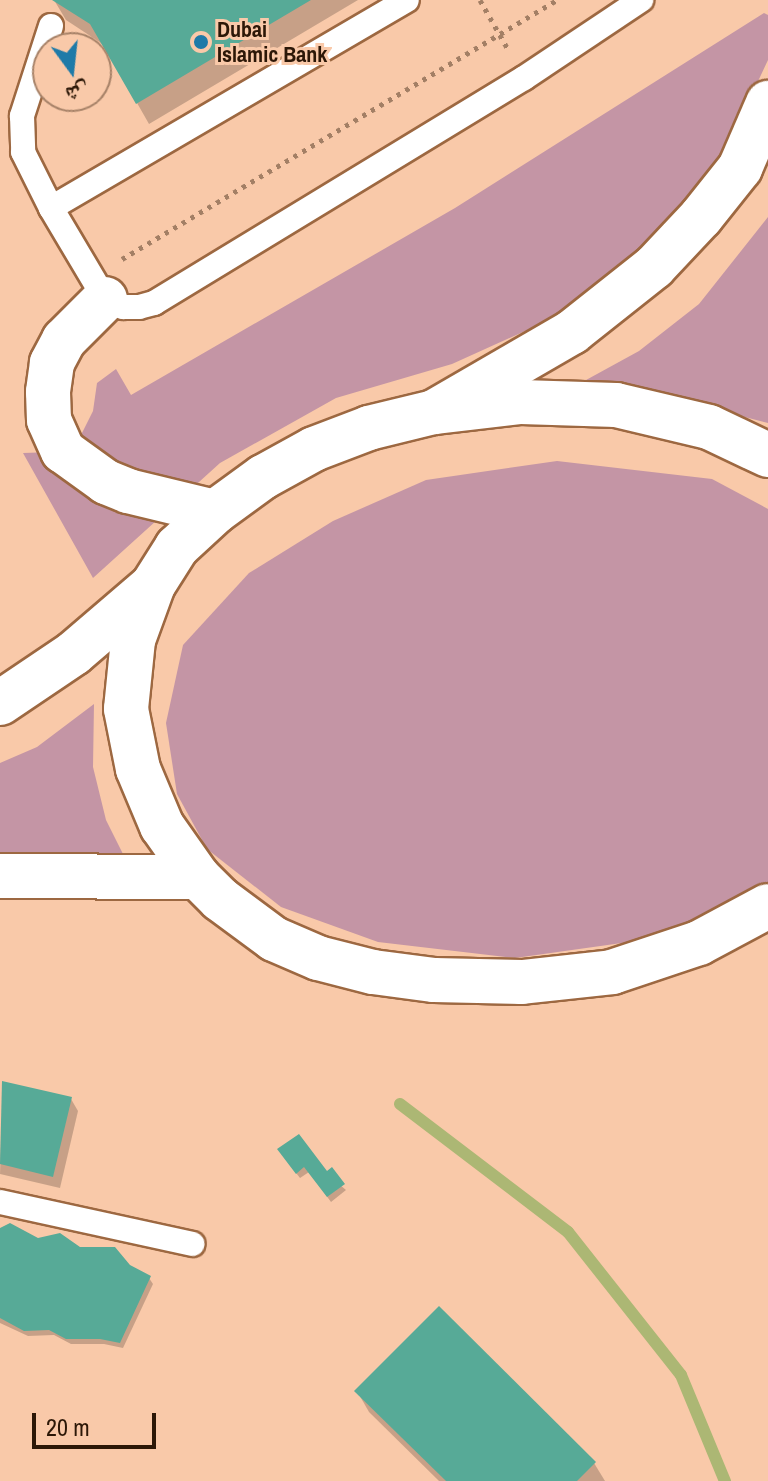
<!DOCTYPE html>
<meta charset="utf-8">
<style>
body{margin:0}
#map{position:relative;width:768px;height:1481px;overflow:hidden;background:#f9c9a9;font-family:"Archivo Narrow","Noto Naskh Arabic",sans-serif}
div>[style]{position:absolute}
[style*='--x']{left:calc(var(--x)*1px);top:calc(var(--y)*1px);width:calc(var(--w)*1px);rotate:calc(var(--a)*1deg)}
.green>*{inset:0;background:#c495a5}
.shadow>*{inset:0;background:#0003}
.stream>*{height:12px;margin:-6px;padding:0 6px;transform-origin:6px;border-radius:6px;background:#acb774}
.building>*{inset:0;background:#57aa97}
.path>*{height:5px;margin-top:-2.5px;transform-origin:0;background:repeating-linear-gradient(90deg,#a37f65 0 4px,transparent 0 10px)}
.roads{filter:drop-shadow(2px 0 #9d6841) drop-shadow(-2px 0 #9d6841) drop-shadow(0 2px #9d6841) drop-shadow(0 -2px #9d6841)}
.lane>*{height:24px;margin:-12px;padding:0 12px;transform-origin:12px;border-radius:12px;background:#fff}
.secondary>*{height:44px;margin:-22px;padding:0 22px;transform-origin:22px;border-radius:22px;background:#fff}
.highway>*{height:44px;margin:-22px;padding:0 22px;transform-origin:22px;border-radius:22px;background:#fff}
.dots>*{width:22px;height:22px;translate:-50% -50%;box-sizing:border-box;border:4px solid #f9c9a9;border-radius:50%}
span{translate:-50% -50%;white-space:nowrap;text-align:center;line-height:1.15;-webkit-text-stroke:6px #f9c9a9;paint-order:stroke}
.poi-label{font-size:22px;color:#2c1707;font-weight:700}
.left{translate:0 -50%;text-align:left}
.north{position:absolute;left:32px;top:32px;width:80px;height:80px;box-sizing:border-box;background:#f9c9a9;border:2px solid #a78268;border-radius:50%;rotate:165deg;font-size:22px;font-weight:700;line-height:32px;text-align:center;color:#2c1707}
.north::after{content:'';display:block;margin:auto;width:28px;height:36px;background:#1e7aa8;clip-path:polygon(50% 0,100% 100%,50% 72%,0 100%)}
.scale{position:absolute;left:32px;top:1413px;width:124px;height:36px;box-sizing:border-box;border:4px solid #2c1707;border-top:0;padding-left:10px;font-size:24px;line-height:28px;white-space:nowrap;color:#2c1707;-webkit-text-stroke:6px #f9c9a9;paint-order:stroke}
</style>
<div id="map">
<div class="green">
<i style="clip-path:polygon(764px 13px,768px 15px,768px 60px,730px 141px,659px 240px,563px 314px,452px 364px,336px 398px,220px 463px,93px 578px,23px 453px,54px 452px,78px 441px,93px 411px,97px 383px,116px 369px,131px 395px,455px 208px)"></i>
<i style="clip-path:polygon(768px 217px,768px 423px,683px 401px,566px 391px,639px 351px,699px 304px)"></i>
<i style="clip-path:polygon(557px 461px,712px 479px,768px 509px,768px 886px,744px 901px,636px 941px,515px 958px,378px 942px,281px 907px,207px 849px,177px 794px,166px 723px,183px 645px,249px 573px,333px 521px,426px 480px)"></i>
<i style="clip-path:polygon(94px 704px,93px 767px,106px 820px,129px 866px,0 860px,0 763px,37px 747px)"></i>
</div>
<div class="shadow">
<i style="clip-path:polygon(54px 0,358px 0,149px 124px,104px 45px,66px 20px)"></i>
<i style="clip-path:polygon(3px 1083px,71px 1099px,78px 1111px,60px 1188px,0 1174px)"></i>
<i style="clip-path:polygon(283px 1156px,326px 1173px,346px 1190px,331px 1202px,309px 1172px,300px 1178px)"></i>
<i style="clip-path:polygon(0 1230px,80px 1249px,149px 1278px,153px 1284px,123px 1348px,104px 1344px,71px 1344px,54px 1335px,28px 1336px,0 1323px)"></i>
<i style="clip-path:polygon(357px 1391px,594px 1463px,605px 1481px,439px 1481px,369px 1412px)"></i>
</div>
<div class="stream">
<i style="--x:400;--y:1104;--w:211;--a:37.3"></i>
<i style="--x:568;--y:1232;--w:182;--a:51.7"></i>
<i style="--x:681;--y:1375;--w:115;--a:67.5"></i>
</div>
<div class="building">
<i style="clip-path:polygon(52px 0,311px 0,136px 104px,90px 24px)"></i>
<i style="clip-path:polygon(2px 1081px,72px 1097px,53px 1177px,0 1164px)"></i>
<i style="clip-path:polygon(299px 1134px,327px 1171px,332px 1167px,345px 1184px,327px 1197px,304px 1167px,296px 1174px,277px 1149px)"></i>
<i style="clip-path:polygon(10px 1223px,38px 1238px,60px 1233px,80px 1247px,115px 1247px,130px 1265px,151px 1276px,120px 1343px,100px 1339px,66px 1339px,49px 1330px,24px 1331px,0 1318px,0 1228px)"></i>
<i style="clip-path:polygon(439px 1306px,596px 1462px,577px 1481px,446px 1481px,354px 1391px)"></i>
</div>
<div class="path">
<i style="--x:480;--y:0;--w:56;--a:60.3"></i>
<i style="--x:122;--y:259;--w:506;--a:-30.77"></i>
</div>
<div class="roads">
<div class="lane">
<i style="--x:51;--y:26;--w:95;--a:107.9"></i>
<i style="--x:22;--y:116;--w:36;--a:88"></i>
<i style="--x:23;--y:152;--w:63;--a:63.4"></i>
<i style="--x:51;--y:208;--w:106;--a:59.3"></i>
<i style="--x:105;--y:299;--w:20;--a:24"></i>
<i style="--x:123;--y:307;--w:16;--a:0"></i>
<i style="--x:139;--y:307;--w:16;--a:-15"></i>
<i style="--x:154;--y:303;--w:433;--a:-31.3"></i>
<i style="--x:524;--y:78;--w:141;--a:-33.7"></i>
<i style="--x:51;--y:208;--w:412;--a:-30.3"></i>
<i style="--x:0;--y:1202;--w:197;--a:12.3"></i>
</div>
<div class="secondary">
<i style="--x:434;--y:412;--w:160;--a:-30.1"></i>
<i style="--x:572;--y:332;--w:105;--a:-38.4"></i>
<i style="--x:654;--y:267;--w:69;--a:-46.8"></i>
<i style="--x:701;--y:217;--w:63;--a:-51.5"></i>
<i style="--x:740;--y:168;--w:71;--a:-66.7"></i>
</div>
<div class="highway">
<i style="--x:105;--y:299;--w:58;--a:135"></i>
<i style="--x:64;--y:340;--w:26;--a:118"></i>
<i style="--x:52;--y:363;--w:29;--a:98"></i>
<i style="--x:48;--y:392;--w:28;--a:88"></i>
<i style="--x:49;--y:420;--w:34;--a:66"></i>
<i style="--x:63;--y:451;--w:53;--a:35.8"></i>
<i style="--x:106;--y:482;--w:24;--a:22"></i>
<i style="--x:128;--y:491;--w:89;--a:13.6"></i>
<i style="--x:768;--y:455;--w:65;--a:-154.6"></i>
<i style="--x:709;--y:427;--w:96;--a:-166.7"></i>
<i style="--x:616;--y:405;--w:95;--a:-178.2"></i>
<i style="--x:521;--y:402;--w:88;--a:173.4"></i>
<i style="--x:434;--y:412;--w:67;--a:166.2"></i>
<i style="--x:369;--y:428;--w:59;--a:159.1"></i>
<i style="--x:314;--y:449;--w:58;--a:151.2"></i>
<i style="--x:263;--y:477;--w:59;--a:143.9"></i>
<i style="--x:215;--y:512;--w:52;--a:137.4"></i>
<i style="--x:177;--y:547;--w:45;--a:122.3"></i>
<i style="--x:153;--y:585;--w:59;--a:110"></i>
<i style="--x:133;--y:640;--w:69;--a:95.8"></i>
<i style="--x:126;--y:709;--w:61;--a:78.7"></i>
<i style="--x:138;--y:769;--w:62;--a:67.2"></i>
<i style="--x:162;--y:826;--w:62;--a:54.8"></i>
<i style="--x:198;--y:877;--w:31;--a:45"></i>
<i style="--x:220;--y:899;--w:67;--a:36.5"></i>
<i style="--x:274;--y:939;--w:48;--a:23.4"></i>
<i style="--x:318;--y:958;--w:57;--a:14.3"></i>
<i style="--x:373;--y:972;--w:62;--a:7.5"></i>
<i style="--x:434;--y:980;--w:88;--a:1.3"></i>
<i style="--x:522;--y:982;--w:91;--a:-6.3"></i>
<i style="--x:612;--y:972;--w:92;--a:-18.4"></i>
<i style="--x:699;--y:943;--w:78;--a:-28.2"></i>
<i style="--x:0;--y:703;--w:89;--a:-34"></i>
<i style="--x:74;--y:653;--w:101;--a:-40.6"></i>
<i style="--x:0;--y:876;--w:198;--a:0.3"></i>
</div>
</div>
<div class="dots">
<i style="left:201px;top:42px;background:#1e7aa8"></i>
</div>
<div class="poi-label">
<span class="left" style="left:217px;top:42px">Dubai<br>Islamic Bank</span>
</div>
<div class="north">ش</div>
<div class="scale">20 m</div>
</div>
